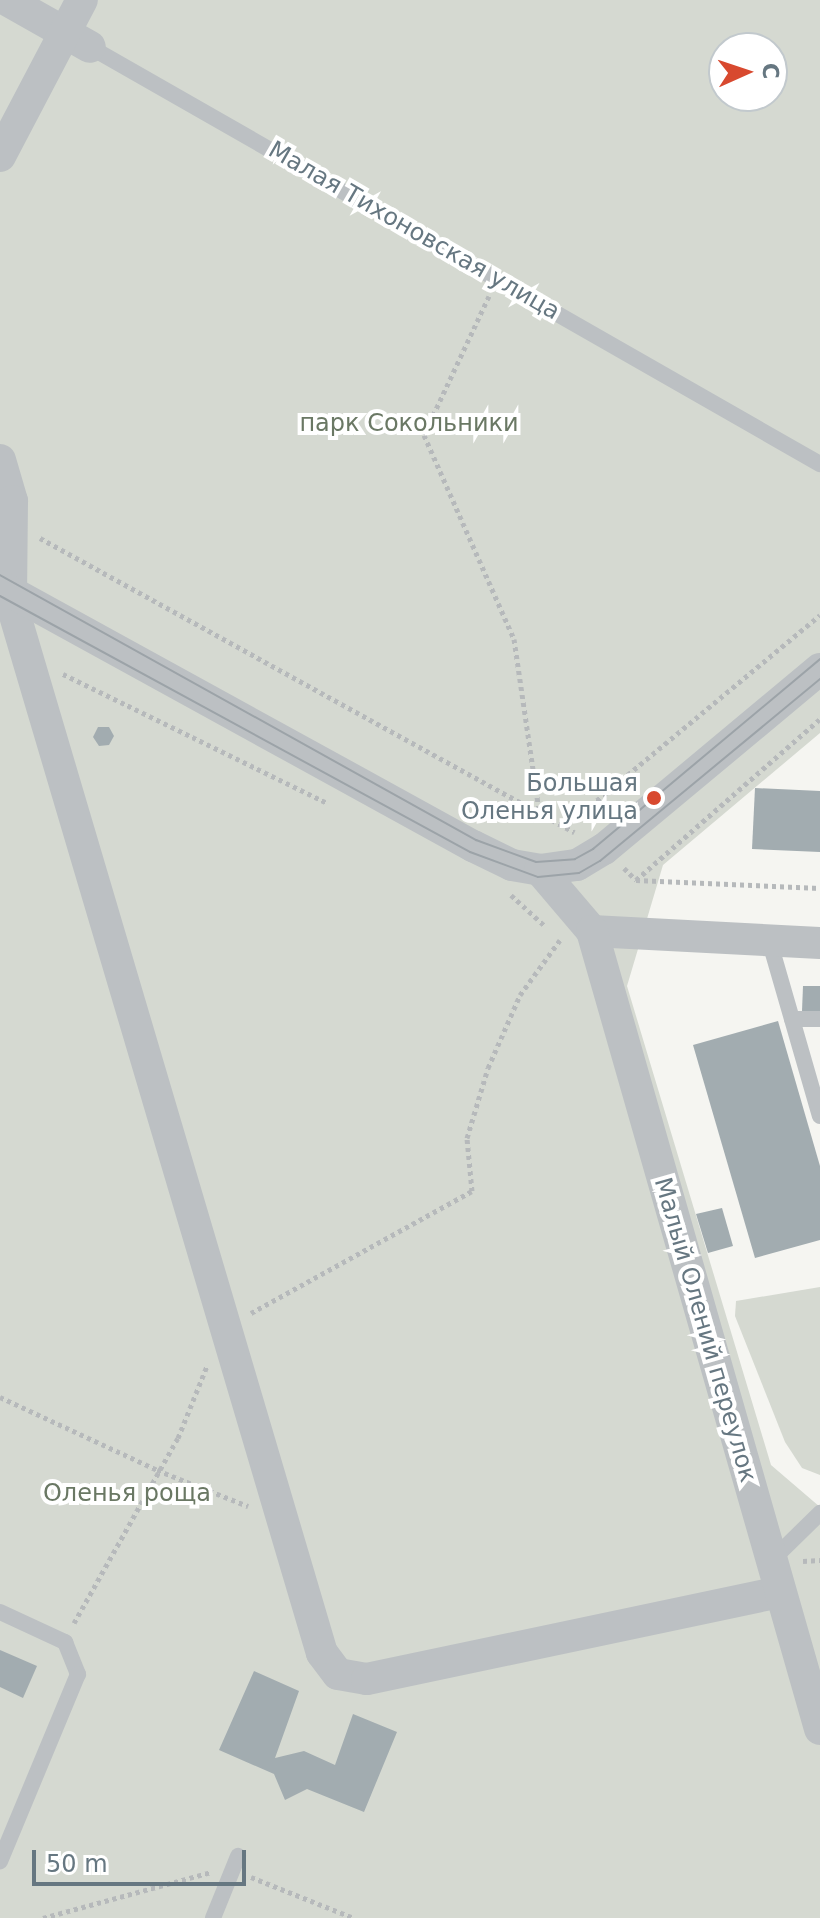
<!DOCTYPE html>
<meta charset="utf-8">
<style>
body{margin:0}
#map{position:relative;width:820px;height:1918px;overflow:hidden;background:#f5f5f1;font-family:"DejaVu Sans",sans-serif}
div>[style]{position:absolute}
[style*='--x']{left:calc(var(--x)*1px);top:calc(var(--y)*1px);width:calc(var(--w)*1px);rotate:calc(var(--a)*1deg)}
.green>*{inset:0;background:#d5d9d1}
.building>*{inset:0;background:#a2acb0}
.path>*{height:5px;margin-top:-2.5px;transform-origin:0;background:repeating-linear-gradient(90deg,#b6b9bb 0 4px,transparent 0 8px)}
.lane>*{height:16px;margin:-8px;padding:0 8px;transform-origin:8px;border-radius:8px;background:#bcc0c3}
.street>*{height:32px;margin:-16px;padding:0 16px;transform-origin:16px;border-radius:16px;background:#bcc0c3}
.tram>*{height:2px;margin:-1px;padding:0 1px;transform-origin:1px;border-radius:1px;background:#9ca3a8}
.dots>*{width:22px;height:22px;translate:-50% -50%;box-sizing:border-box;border:4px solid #fff;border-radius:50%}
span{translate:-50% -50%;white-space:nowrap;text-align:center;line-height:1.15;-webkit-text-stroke:8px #fff;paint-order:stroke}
.street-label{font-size:24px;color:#667781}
.park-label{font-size:24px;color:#6a7864}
.poi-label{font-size:24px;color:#667781}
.right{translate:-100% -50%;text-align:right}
.north{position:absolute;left:708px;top:32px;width:80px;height:80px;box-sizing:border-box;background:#fff;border:2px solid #c2c9cd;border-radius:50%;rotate:87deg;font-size:22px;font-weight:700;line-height:32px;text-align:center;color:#667781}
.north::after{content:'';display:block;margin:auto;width:28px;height:36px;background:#d8492f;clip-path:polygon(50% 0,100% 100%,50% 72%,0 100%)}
.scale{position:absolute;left:32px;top:1850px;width:214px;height:36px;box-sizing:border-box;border:4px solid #667781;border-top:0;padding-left:10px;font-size:24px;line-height:28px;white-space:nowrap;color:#667781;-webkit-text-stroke:6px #fff;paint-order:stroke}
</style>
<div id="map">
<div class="green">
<i style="clip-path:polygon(evenodd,0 0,820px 0,820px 733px,663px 865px,627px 986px,771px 1465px,820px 1507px,820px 1918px,0 1918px,0 0,724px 48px,772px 48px,772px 96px,724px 96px,724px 48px)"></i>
<i style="clip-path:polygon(820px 1287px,820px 1475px,802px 1468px,785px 1442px,735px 1316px,736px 1301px)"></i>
</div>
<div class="building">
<i style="clip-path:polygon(98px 727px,109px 727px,114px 736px,109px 745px,99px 746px,93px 737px)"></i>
<i style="clip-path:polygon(755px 788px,820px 791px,820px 852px,752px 849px)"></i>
<i style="clip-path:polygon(803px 986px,820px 986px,820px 1011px,802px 1011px)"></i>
<i style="clip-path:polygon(778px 1021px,820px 1166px,820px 1240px,755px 1258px,693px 1045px)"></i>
<i style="clip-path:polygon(722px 1208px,733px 1246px,708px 1253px,696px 1214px)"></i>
<i style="clip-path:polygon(0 1650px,37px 1666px,23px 1698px,0 1687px)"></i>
<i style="clip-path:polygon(254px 1671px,299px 1691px,275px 1758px,304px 1751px,335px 1765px,353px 1714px,397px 1732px,364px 1812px,307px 1789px,285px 1800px,274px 1774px,219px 1750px)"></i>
</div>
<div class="path">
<i style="--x:489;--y:296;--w:153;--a:115.1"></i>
<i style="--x:424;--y:435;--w:223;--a:66.2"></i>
<i style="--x:514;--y:639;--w:174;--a:81.7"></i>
<i style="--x:40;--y:538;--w:610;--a:28.84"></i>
<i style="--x:63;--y:674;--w:294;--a:26"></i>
<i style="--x:566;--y:826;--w:330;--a:-39.7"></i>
<i style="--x:624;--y:868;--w:17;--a:45"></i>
<i style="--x:636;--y:880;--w:184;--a:2.5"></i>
<i style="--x:636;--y:880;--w:244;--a:-41.2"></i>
<i style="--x:511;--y:895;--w:46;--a:42.4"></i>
<i style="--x:251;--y:1313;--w:252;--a:-28.9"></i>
<i style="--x:472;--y:1191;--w:53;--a:-95.4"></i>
<i style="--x:467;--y:1138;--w:73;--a:-73.3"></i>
<i style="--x:488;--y:1068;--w:80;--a:-66.3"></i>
<i style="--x:520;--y:995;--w:68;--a:-54"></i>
<i style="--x:0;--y:1397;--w:173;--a:24.9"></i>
<i style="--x:157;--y:1470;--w:98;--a:21.6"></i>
<i style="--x:803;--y:1561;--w:17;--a:-3"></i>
<i style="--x:74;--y:1623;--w:212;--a:-60.7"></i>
<i style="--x:178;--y:1438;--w:78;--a:-68.1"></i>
<i style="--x:251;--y:1877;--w:111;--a:21.7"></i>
<i style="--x:43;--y:1918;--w:174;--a:-15.3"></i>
</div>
<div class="lane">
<i style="--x:90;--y:47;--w:841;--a:29.74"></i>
<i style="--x:770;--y:943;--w:180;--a:73.9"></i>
<i style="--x:792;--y:1019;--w:28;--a:0"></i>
<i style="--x:771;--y:1561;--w:69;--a:-44.4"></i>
<i style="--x:0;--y:1612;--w:72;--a:24.8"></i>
<i style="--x:65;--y:1642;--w:35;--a:68"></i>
<i style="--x:78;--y:1674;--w:203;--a:112.6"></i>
<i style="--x:213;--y:1918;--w:67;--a:-68"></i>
</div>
<div class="street">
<i style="--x:7;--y:0;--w:95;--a:29.5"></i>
<i style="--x:0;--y:156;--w:176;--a:-62.3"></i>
<i style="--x:0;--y:460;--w:43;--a:73.7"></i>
<i style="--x:12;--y:501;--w:101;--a:90.6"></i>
<i style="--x:11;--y:602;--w:1096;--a:73.52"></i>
<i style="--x:322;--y:1653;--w:26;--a:53"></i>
<i style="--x:338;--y:1674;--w:29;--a:10"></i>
<i style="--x:367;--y:1679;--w:422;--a:-11.9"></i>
<i style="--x:0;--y:586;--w:540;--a:28.8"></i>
<i style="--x:473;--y:846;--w:43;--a:26"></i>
<i style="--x:512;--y:865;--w:28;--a:10"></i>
<i style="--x:540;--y:870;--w:37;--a:-8"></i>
<i style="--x:577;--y:865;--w:31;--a:-31"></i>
<i style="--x:604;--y:849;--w:281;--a:-39.8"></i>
<i style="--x:540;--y:870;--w:80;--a:49.6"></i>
<i style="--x:592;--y:931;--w:228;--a:3"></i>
<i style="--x:592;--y:931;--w:830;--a:74.05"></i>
</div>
<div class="tram">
<i style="--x:0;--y:575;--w:545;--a:29.11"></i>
<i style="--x:476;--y:840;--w:64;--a:20.1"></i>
<i style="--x:536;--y:862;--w:39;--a:-4"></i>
<i style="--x:575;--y:859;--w:21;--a:-29"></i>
<i style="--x:593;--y:849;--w:296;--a:-39.9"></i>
<i style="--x:0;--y:596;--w:535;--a:28.58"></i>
<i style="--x:470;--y:852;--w:72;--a:20.2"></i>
<i style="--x:538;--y:877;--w:41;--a:-5.6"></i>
<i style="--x:579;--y:873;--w:24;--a:-30"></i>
<i style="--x:600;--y:861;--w:286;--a:-39.6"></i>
</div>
<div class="dots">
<i style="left:654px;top:798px;background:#d8492f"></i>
</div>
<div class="street-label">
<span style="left:414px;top:231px;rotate:30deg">Малая Тихоновская улица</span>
<span style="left:705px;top:1330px;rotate:74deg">Малый Олений переулок</span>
</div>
<div class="park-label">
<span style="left:409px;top:424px">парк Сокольники</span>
<span style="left:127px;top:1494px">Оленья роща</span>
</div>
<div class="poi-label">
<span class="right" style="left:638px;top:798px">Большая<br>Оленья улица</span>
</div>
<div class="north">С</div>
<div class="scale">50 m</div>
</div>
